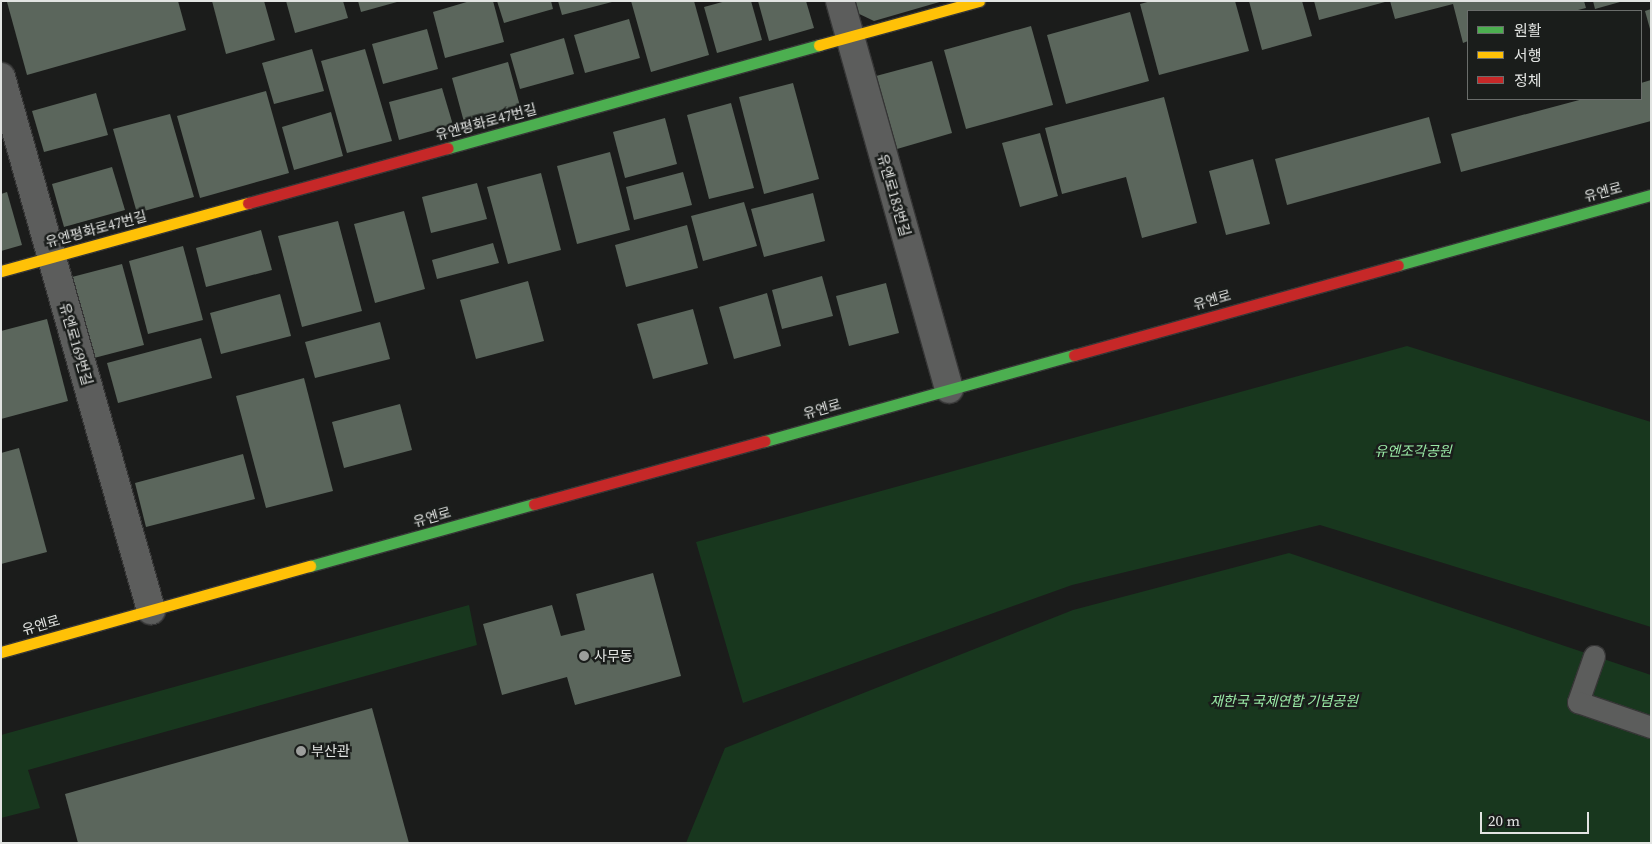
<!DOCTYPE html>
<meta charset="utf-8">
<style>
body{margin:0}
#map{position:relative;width:1652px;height:844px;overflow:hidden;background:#1b1c1b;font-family:"Source Serif 4","Noto Sans KR",serif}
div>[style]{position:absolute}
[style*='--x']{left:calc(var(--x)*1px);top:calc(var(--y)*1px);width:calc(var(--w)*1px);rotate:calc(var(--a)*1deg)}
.green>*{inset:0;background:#18371e}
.building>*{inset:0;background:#5b665c}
.roads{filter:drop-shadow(1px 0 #363636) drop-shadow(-1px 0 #363636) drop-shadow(0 1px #363636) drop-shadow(0 -1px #363636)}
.lane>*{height:21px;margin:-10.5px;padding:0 10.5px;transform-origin:10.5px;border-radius:10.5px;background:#5c5d5c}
.street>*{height:28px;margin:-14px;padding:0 14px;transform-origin:14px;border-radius:14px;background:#5c5d5c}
.fast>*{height:11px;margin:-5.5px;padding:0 5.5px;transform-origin:5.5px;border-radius:5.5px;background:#4caf50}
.slow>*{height:11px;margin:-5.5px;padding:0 5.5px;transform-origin:5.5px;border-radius:5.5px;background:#ffc107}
.jam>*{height:11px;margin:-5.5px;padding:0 5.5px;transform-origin:5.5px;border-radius:5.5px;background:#c62828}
.dots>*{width:14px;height:14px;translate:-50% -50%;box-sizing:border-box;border:2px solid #1a1d1b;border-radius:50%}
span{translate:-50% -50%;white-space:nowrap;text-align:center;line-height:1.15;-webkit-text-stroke:5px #1a1d1b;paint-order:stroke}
.street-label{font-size:14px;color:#e2e4e2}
.park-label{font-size:14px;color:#9aeaa7;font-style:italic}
.poi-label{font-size:14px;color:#e2e4e2}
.left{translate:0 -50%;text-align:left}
.frame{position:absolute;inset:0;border:2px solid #e2e4e2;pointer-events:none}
.legend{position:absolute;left:1467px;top:10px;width:175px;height:90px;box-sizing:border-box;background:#1a1d1b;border:1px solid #6a6d6b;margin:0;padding:6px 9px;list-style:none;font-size:15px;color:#e2e4e2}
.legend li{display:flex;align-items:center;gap:10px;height:25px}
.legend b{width:25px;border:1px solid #6a6d6b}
.scale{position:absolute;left:1480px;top:812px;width:109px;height:22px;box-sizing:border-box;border:2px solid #e2e4e2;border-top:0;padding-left:6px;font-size:15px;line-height:18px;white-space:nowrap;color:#e2e4e2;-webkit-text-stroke:4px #1a1d1b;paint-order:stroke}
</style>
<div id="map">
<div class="green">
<i style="clip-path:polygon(1407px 346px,1651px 422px,1651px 627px,1320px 525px,1072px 585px,743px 703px,696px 542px)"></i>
<i style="clip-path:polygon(1289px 553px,1651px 675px,1651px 843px,686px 843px,725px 748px,1073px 610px)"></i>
<i style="clip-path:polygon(469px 605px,477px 645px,28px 770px,40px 808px,1px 818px,1px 735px)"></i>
</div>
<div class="building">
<i style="clip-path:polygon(9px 1px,178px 1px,186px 30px,27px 75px,7px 2px)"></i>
<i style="clip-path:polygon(212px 1px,264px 1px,275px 40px,226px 54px)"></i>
<i style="clip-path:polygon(286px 1px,343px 1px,348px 18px,295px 33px)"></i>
<i style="clip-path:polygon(358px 1px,397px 1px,397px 2px,361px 12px)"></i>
<i style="clip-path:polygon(470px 1px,493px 1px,504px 42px,445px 58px,433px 12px)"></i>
<i style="clip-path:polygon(497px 1px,551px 1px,553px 9px,504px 23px)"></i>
<i style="clip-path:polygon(558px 1px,612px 1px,612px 2px,562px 15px)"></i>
<i style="clip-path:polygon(631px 1px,694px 1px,709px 55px,651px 72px)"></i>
<i style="clip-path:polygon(726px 1px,751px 1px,762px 40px,717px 53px,704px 7px)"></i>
<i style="clip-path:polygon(758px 1px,806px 1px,814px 28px,769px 41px)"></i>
<i style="clip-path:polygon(850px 1px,943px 1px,874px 21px,853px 11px)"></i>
<i style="clip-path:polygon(1151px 1px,1235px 1px,1249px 51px,1159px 75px,1140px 4px)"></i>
<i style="clip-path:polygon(1249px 1px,1302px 1px,1312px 36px,1262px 50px)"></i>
<i style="clip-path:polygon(1314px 1px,1385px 1px,1385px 2px,1319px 20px)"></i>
<i style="clip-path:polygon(1390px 1px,1584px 1px,1586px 8px,1574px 11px,1468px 11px,1468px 41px,1463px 43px,1453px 4px,1395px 19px)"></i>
<i style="clip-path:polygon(1593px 1px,1620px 1px,1620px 2px,1595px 9px)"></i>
<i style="clip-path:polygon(1651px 9px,1651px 29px,1650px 29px,1645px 11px)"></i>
<i style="clip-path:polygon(1130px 12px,1149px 81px,1066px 104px,1047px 35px)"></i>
<i style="clip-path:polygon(629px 19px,640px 58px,585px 73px,574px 35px)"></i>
<i style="clip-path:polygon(1031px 26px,1053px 105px,966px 129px,944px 50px)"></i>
<i style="clip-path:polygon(427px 29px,438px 69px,383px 84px,372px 44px)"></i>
<i style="clip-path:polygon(564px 38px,574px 74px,520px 89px,510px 54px)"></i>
<i style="clip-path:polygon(312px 49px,324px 91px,274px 104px,262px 63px)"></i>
<i style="clip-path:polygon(365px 49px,392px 141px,347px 153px,321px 61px)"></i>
<i style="clip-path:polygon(932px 61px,952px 133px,897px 149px,876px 76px)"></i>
<i style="clip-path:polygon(508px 62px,520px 106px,464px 122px,452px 78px)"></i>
<i style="clip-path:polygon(1651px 80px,1651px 121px,1461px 172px,1451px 134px,1583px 99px,1641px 99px,1641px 83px)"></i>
<i style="clip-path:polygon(793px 83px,819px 179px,764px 194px,739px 97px)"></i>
<i style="clip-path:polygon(442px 88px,453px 125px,399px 140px,389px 102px)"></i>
<i style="clip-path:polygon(266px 91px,289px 173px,200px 198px,177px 116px)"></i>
<i style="clip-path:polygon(96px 93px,108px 135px,44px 152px,32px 111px)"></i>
<i style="clip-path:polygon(1164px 97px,1197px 223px,1142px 238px,1126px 177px,1062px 194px,1045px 128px)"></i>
<i style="clip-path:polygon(731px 103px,754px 188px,709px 199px,687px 115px)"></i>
<i style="clip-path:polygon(331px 112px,343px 156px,294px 170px,282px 127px)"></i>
<i style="clip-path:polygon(170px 114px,194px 197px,137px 213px,113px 129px)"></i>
<i style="clip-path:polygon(1429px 117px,1441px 163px,1287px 205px,1275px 159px)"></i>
<i style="clip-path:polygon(665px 118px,677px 164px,625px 178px,613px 132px)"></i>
<i style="clip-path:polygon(1040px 133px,1058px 196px,1020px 207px,1002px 143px)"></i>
<i style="clip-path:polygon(610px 152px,630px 230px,577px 244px,557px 166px)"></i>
<i style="clip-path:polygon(1253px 159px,1270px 224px,1226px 235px,1209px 171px)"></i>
<i style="clip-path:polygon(112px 167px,125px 210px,64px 227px,52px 184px)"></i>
<i style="clip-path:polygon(683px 172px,692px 205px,634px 220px,626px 187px)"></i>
<i style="clip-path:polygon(541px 173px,561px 250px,508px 264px,487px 187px)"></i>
<i style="clip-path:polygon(477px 183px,487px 219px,431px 233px,422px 197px)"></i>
<i style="clip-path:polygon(7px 192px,22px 245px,1px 251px,1px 194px)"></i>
<i style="clip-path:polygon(813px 193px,825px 241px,764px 257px,751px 209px)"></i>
<i style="clip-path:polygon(744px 202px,757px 246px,703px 261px,691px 216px)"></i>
<i style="clip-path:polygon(404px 211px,425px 289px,375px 303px,354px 224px)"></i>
<i style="clip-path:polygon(338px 221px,362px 311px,302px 327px,278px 236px)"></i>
<i style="clip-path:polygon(687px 225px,698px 268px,626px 287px,615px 245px)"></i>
<i style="clip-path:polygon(261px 230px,272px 270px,206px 287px,196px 248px)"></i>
<i style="clip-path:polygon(493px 243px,499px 263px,437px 279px,432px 260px)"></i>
<i style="clip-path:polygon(183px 246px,203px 320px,148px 334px,129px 261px)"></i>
<i style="clip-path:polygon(122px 264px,144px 345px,94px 358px,72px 277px)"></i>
<i style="clip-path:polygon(822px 276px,833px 316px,782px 329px,772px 290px)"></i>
<i style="clip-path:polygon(528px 281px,544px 341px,476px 359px,460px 300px)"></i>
<i style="clip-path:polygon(886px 283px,899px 333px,849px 346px,836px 296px)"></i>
<i style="clip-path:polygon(767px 293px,781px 346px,734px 359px,719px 307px)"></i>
<i style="clip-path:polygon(280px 294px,291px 336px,221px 354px,210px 313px)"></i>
<i style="clip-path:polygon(693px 309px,708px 364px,653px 379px,637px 324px)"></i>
<i style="clip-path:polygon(47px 319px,68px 401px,1px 419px,1px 331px)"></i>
<i style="clip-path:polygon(380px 322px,390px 359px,315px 378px,305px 342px)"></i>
<i style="clip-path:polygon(201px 338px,212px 378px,118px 403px,107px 363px)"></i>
<i style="clip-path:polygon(304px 378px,333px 491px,266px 508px,236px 396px)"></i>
<i style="clip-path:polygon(400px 404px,412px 450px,344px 468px,332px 422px)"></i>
<i style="clip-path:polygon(19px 448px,47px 552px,1px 564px,1px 453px)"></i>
<i style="clip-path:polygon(243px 454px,255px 499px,146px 527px,135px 483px)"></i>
<i style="clip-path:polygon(653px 573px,681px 676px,575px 705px,567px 677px,502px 695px,483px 624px,552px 605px,561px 636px,585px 630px,576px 594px)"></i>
<i style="clip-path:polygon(372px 708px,409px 843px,78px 843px,65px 794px)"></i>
</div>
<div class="roads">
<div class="lane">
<i style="--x:1594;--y:656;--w:49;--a:109.2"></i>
<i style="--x:1578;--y:702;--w:77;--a:18.9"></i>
</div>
<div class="street">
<i style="--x:840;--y:1;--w:403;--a:74.3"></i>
<i style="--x:1;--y:77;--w:554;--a:74.28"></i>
</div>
<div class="fast">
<i style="--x:448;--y:148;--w:385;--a:-15.5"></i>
<i style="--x:1398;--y:265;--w:263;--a:-15.5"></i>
<i style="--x:765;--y:441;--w:321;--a:-15.6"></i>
<i style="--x:310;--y:566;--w:232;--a:-15.5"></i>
</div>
<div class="slow">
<i style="--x:819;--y:45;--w:166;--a:-15.4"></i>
<i style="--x:1;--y:271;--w:256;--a:-15.4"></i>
<i style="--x:1;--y:652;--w:321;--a:-15.6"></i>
</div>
<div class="jam">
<i style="--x:248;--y:203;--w:207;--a:-15.4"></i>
<i style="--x:1074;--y:355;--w:336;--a:-15.5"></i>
<i style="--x:534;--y:504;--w:239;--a:-15.3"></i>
</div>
</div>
<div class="dots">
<i style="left:584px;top:656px;background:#9c9e9c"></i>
<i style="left:301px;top:751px;background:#9c9e9c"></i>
</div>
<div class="street-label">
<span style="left:486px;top:122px;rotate:-15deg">유엔평화로47번길</span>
<span style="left:1603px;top:192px;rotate:-15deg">유엔로</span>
<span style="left:894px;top:195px;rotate:74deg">유엔로183번길</span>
<span style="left:96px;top:229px;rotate:-15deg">유엔평화로47번길</span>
<span style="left:1212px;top:300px;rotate:-16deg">유엔로</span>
<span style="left:76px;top:344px;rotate:74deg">유엔로169번길</span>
<span style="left:822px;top:409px;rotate:-16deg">유엔로</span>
<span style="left:432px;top:517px;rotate:-16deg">유엔로</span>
<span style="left:41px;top:625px;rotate:-16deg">유엔로</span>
</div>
<div class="park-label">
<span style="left:1413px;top:451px">유엔조각공원</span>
<span style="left:1284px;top:701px">재한국 국제연합 기념공원</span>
</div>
<div class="poi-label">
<span class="left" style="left:594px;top:656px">사무동</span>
<span class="left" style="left:311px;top:751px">부산관</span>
</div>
<div class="frame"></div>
<ul class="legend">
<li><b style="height:6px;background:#4caf50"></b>원활</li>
<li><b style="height:6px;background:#ffc107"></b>서행</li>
<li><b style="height:6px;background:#c62828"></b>정체</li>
</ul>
<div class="scale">20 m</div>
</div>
